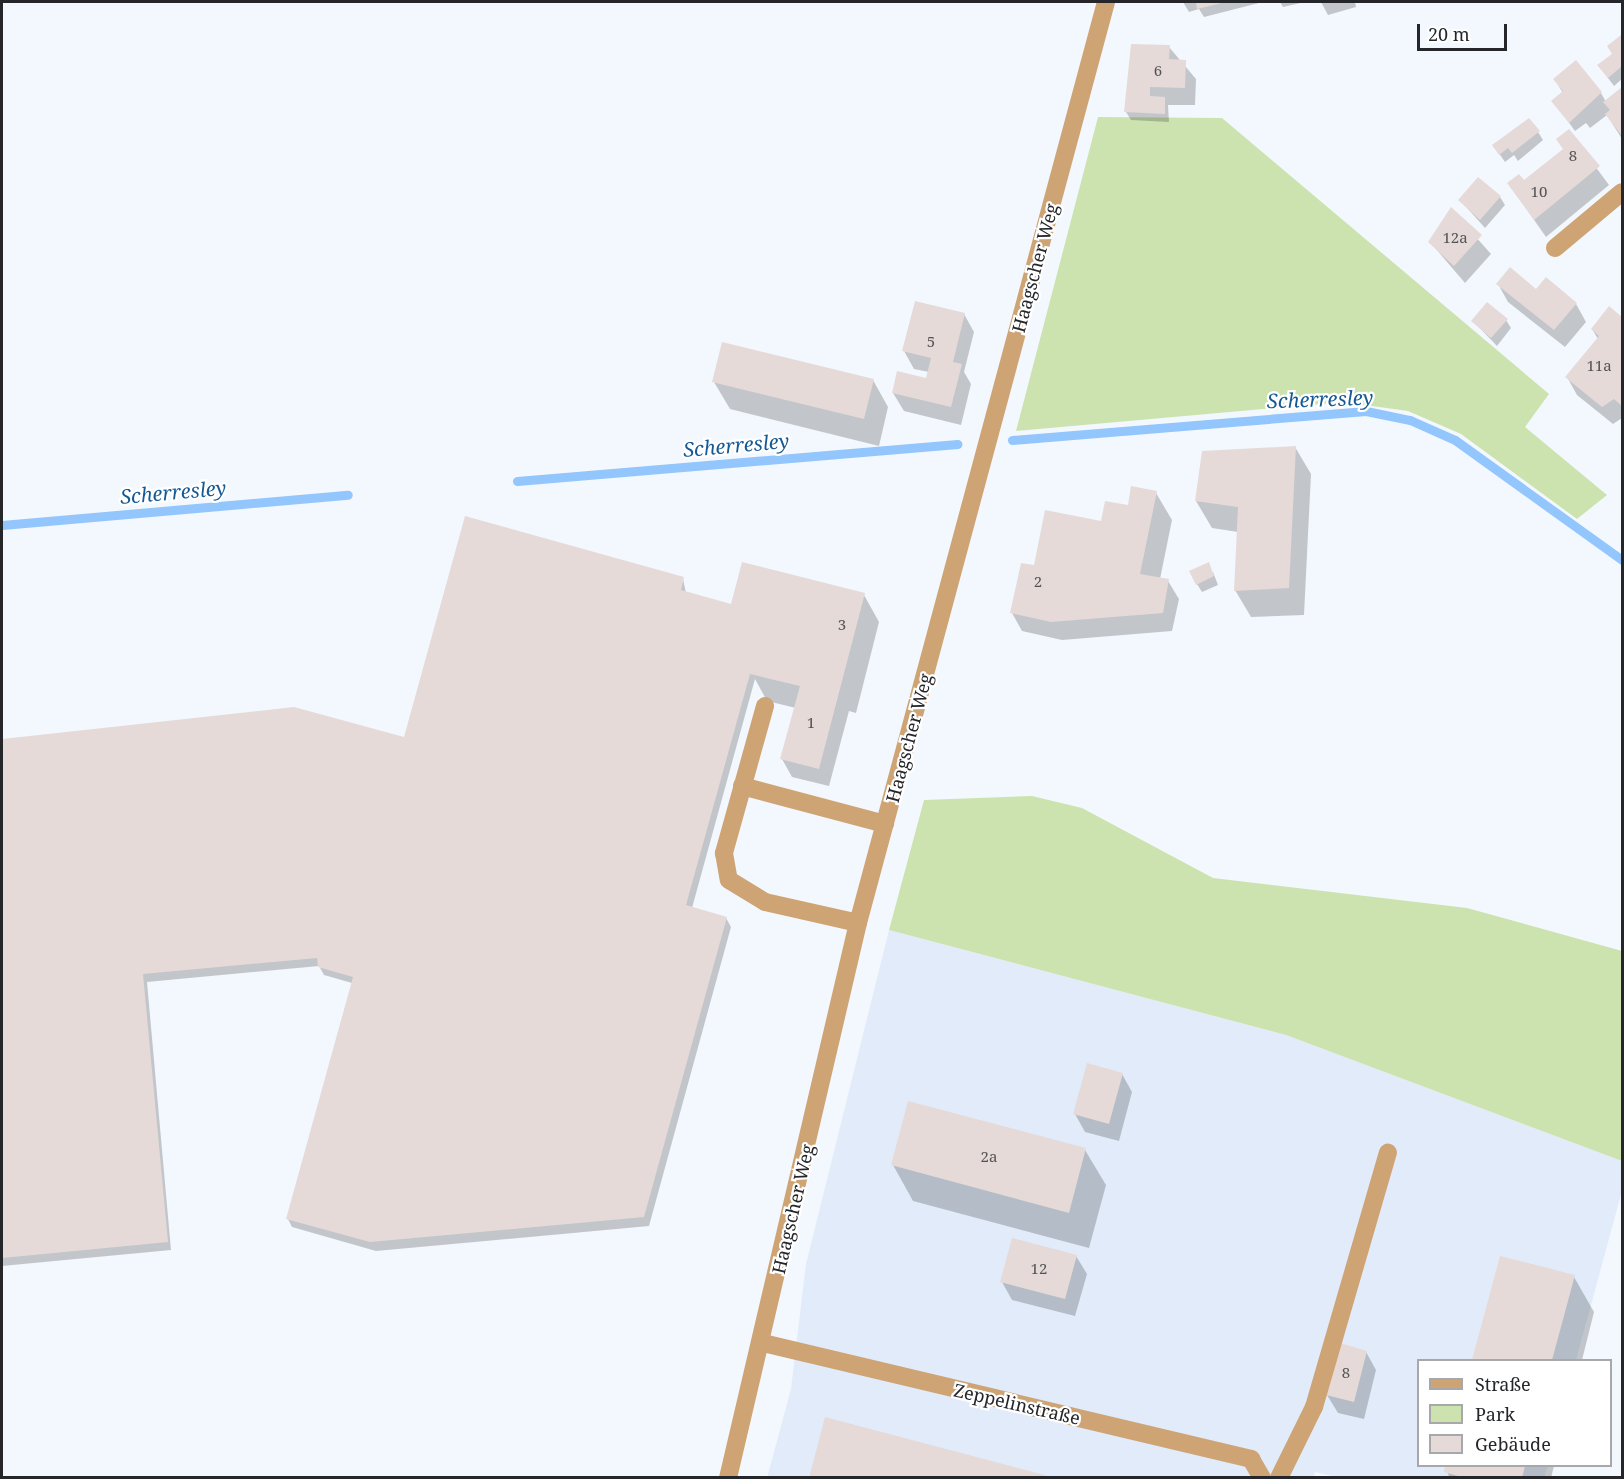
<!DOCTYPE html>
<meta charset="utf-8">
<style>
body{margin:0}
#map{position:relative;width:1624px;height:1479px;overflow:hidden;background:#f3f8fe;font-family:"Noto Serif",serif}
div>[style]{position:absolute}
[style*='--x']{left:calc(var(--x)*1px);top:calc(var(--y)*1px);width:calc(var(--w)*1px);rotate:calc(var(--a)*1deg)}
.built>*{inset:0;background:#e2ebfa}
.green>*{inset:0;background:#cce3af}
.shadow>*{inset:0;background:#0003}
.stream>*{height:9px;margin:-4.5px;padding:0 4.5px;transform-origin:4.5px;border-radius:4.5px;background:#93c6fc}
.building>*{inset:0;background:#e5dad7}
.minor>*{height:18px;margin:-9px;padding:0 9px;transform-origin:9px;border-radius:9px;background:#cea475}
span{translate:-50% -50%;white-space:nowrap;text-align:center;line-height:1.15;-webkit-text-stroke:4.5px #fff;paint-order:stroke}
.number-label{font-size:15px;color:#545354}
.number-label span{-webkit-text-stroke-width:0}
.street-label{font-size:18px;color:#242629}
.water-label{font-size:20px;color:#155995;font-style:italic}
.frame{position:absolute;inset:0;border:3px solid #242629;pointer-events:none}
.legend{position:absolute;left:1417px;top:1359px;width:195px;height:108px;box-sizing:border-box;background:#fff;border:2px solid #a7a8a9;margin:0;padding:8px 10px;list-style:none;font-size:18px;color:#242629}
.legend li{display:flex;align-items:center;gap:12px;height:30px}
.legend b{width:30px;border:2px solid #a7a8a9}
.scale{position:absolute;left:1417px;top:24px;width:90px;height:27px;box-sizing:border-box;border:3px solid #242629;border-top:0;padding-left:8px;font-size:18px;line-height:21px;white-space:nowrap;color:#242629;-webkit-text-stroke:4px #fff;paint-order:stroke}
</style>
<div id="map">
<div class="built">
<i style="clip-path:polygon(889px 930px,1286px 1035px,1622px 1161px,1622px 1191px,1576px 1360px,1418px 1360px,1418px 1466px,1548px 1466px,1544px 1477px,1341px 1478px,1315px 1472px,1313px 1478px,767px 1478px,791px 1389px,806px 1264px)"></i>
</div>
<div class="green">
<i style="clip-path:polygon(1098px 117px,1222px 118px,1549px 394px,1525px 427px,1607px 495px,1577px 519px,1461px 434px,1408px 411px,1343px 402px,1016px 431px)"></i>
<i style="clip-path:polygon(1032px 796px,1082px 808px,1213px 878px,1467px 908px,1622px 951px,1622px 1161px,1286px 1035px,889px 930px,924px 800px)"></i>
</div>
<div class="shadow">
<i style="clip-path:polygon(1183px 2px,1263px 2px,1204px 17px,1199px 9px,1189px 12px)"></i>
<i style="clip-path:polygon(1280px 2px,1305px 2px,1283px 7px)"></i>
<i style="clip-path:polygon(1321px 2px,1355px 2px,1356px 7px,1328px 15px)"></i>
<i style="clip-path:polygon(1621px 37px,1622px 79px,1614px 86px,1599px 66px,1613px 55px,1609px 47px)"></i>
<i style="clip-path:polygon(1169px 47px,1196px 79px,1195px 105px,1168px 105px,1169px 122px,1131px 120px,1126px 112px)"></i>
<i style="clip-path:polygon(1555px 80px,1601px 93px,1606px 102px,1622px 89px,1622px 139px,1607px 115px,1590px 128px,1586px 123px,1575px 131px,1553px 101px,1563px 93px)"></i>
<i style="clip-path:polygon(1569px 131px,1609px 185px,1546px 237px,1509px 184px,1524px 183px,1564px 150px,1558px 140px)"></i>
<i style="clip-path:polygon(1538px 132px,1543px 140px,1518px 161px,1514px 155px,1505px 162px,1494px 146px)"></i>
<i style="clip-path:polygon(1500px 197px,1505px 205px,1485px 228px,1460px 200px)"></i>
<i style="clip-path:polygon(1451px 209px,1491px 254px,1465px 283px,1430px 242px)"></i>
<i style="clip-path:polygon(1498px 284px,1576px 304px,1586px 322px,1565px 347px,1508px 302px)"></i>
<i style="clip-path:polygon(1609px 309px,1622px 319px,1622px 418px,1613px 424px,1577px 395px,1567px 377px,1598px 339px,1592px 329px)"></i>
<i style="clip-path:polygon(964px 314px,974px 332px,964px 372px,971px 384px,961px 425px,904px 411px,893px 393px,927px 380px,929px 372px,914px 369px,904px 351px)"></i>
<i style="clip-path:polygon(1506px 320px,1511px 328px,1497px 346px,1473px 321px)"></i>
<i style="clip-path:polygon(873px 380px,888px 407px,879px 446px,730px 409px,714px 382px)"></i>
<i style="clip-path:polygon(1295px 447px,1311px 474px,1304px 615px,1251px 617px,1235px 590px,1238px 532px,1212px 528px,1196px 501px)"></i>
<i style="clip-path:polygon(1156px 493px,1172px 520px,1160px 579px,1168px 581px,1179px 599px,1172px 631px,1062px 640px,1022px 631px,1012px 613px,1035px 567px)"></i>
<i style="clip-path:polygon(1213px 572px,1218px 585px,1202px 592px,1197px 584px)"></i>
<i style="clip-path:polygon(683px 579px,686px 593px,732px 606px,864px 595px,879px 622px,856px 713px,849px 711px,829px 786px,792px 777px,782px 759px,796px 708px,767px 701px,755px 679px,692px 908px,726px 918px,731px 927px,649px 1226px,376px 1251px,292px 1227px,288px 1219px,352px 983px,324px 975px,319px 966px,147px 982px,171px 1250px,2px 1266px,2px 740px,294px 708px,405px 739px)"></i>
<i style="clip-path:polygon(1122px 1074px,1132px 1092px,1119px 1141px,1085px 1132px,1075px 1114px)"></i>
<i style="clip-path:polygon(1085px 1150px,1106px 1185px,1089px 1248px,913px 1201px,893px 1165px)"></i>
<i style="clip-path:polygon(1076px 1256px,1087px 1274px,1075px 1316px,1012px 1300px,1002px 1282px)"></i>
<i style="clip-path:polygon(1501px 1257px,1574px 1277px,1594px 1312px,1582px 1360px,1474px 1360px)"></i>
<i style="clip-path:polygon(1366px 1352px,1376px 1370px,1364px 1419px,1338px 1413px,1327px 1395px)"></i>
<i style="clip-path:polygon(1447px 1466px,1554px 1466px,1551px 1478px,1449px 1478px)"></i>
</div>
<div class="stream">
<i style="--x:1012;--y:440;--w:355;--a:-4.7"></i>
<i style="--x:1366;--y:411;--w:45;--a:11.6"></i>
<i style="--x:1410;--y:420;--w:49;--a:24"></i>
<i style="--x:1455;--y:440;--w:206;--a:35.7"></i>
<i style="--x:517;--y:481;--w:442;--a:-4.8"></i>
<i style="--x:2;--y:525;--w:347;--a:-5"></i>
</div>
<div class="building">
<i style="clip-path:polygon(1196px 2px,1226px 2px,1197px 9px)"></i>
<i style="clip-path:polygon(1621px 35px,1622px 66px,1608px 78px,1597px 65px,1612px 54px,1607px 46px)"></i>
<i style="clip-path:polygon(1131px 44px,1170px 45px,1169px 59px,1186px 60px,1185px 88px,1150px 87px,1150px 96px,1165px 97px,1165px 114px,1124px 112px)"></i>
<i style="clip-path:polygon(1576px 60px,1602px 92px,1569px 123px,1551px 101px,1563px 91px,1553px 79px)"></i>
<i style="clip-path:polygon(1622px 87px,1622px 136px,1605px 114px,1610px 110px,1603px 102px)"></i>
<i style="clip-path:polygon(1529px 118px,1540px 131px,1512px 153px,1508px 148px,1499px 155px,1492px 145px)"></i>
<i style="clip-path:polygon(1569px 129px,1600px 166px,1534px 220px,1507px 183px,1519px 174px,1524px 180px,1563px 149px,1556px 139px)"></i>
<i style="clip-path:polygon(1478px 177px,1501px 196px,1480px 220px,1458px 200px)"></i>
<i style="clip-path:polygon(1451px 207px,1482px 235px,1454px 266px,1428px 242px)"></i>
<i style="clip-path:polygon(1510px 267px,1536px 289px,1546px 277px,1577px 303px,1554px 330px,1496px 284px)"></i>
<i style="clip-path:polygon(915px 301px,965px 313px,953px 362px,962px 364px,951px 407px,892px 393px,897px 371px,926px 378px,931px 358px,902px 351px)"></i>
<i style="clip-path:polygon(1487px 302px,1508px 319px,1491px 338px,1471px 321px)"></i>
<i style="clip-path:polygon(1609px 306px,1622px 317px,1622px 406px,1614px 399px,1602px 407px,1565px 377px,1599px 336px,1591px 329px)"></i>
<i style="clip-path:polygon(722px 342px,874px 379px,864px 419px,712px 382px)"></i>
<i style="clip-path:polygon(1296px 446px,1289px 588px,1234px 591px,1238px 507px,1195px 501px,1202px 451px)"></i>
<i style="clip-path:polygon(1131px 486px,1157px 491px,1140px 574px,1169px 579px,1163px 613px,1051px 622px,1010px 613px,1021px 563px,1034px 565px,1045px 510px,1101px 521px,1105px 501px,1128px 505px)"></i>
<i style="clip-path:polygon(465px 516px,684px 577px,681px 590px,731px 604px,742px 562px,865px 593px,819px 769px,780px 759px,800px 686px,750px 674px,686px 905px,727px 917px,644px 1217px,370px 1242px,286px 1219px,353px 977px,318px 967px,317px 958px,143px 974px,168px 1242px,2px 1258px,2px 739px,294px 707px,404px 737px)"></i>
<i style="clip-path:polygon(1209px 562px,1214px 576px,1196px 585px,1189px 571px)"></i>
<i style="clip-path:polygon(1087px 1063px,1123px 1073px,1109px 1124px,1073px 1114px)"></i>
<i style="clip-path:polygon(908px 1101px,1086px 1148px,1069px 1213px,891px 1165px)"></i>
<i style="clip-path:polygon(1012px 1238px,1077px 1255px,1065px 1299px,1000px 1282px)"></i>
<i style="clip-path:polygon(1500px 1256px,1575px 1275px,1552px 1360px,1472px 1360px)"></i>
<i style="clip-path:polygon(1340px 1343px,1367px 1351px,1354px 1402px,1326px 1395px)"></i>
<i style="clip-path:polygon(825px 1417px,1052px 1477px,1052px 1478px,809px 1478px)"></i>
<i style="clip-path:polygon(1445px 1466px,1525px 1466px,1522px 1478px,1465px 1478px,1444px 1472px)"></i>
</div>
<div class="minor">
<i style="--x:1555;--y:248;--w:87;--a:-39.9"></i>
<i style="--x:765;--y:706;--w:153;--a:105.6"></i>
<i style="--x:724;--y:853;--w:27;--a:80"></i>
<i style="--x:729;--y:880;--w:42;--a:31.4"></i>
<i style="--x:765;--y:902;--w:95;--a:12.7"></i>
<i style="--x:742;--y:786;--w:148;--a:14.9"></i>
<i style="--x:763;--y:1343;--w:502;--a:13.37"></i>
<i style="--x:1251;--y:1459;--w:22;--a:60"></i>
<i style="--x:728;--y:1478;--w:570;--a:-76.82"></i>
<i style="--x:858;--y:923;--w:954;--a:-74.93"></i>
<i style="--x:1279;--y:1478;--w:79;--a:-63.8"></i>
<i style="--x:1314;--y:1407;--w:265;--a:-73.8"></i>
</div>
<div class="number-label">
<span style="left:1158px;top:71px">6</span>
<span style="left:1573px;top:156px">8</span>
<span style="left:1539px;top:192px">10</span>
<span style="left:1455px;top:238px">12a</span>
<span style="left:931px;top:342px">5</span>
<span style="left:1599px;top:366px">11a</span>
<span style="left:1038px;top:582px">2</span>
<span style="left:842px;top:625px">3</span>
<span style="left:811px;top:723px">1</span>
<span style="left:989px;top:1157px">2a</span>
<span style="left:1039px;top:1269px">12</span>
<span style="left:1346px;top:1373px">8</span>
</div>
<div class="street-label">
<span style="left:1035px;top:268px;rotate:-75deg">Haagscher Weg</span>
<span style="left:909px;top:738px;rotate:-75deg">Haagscher Weg</span>
<span style="left:793px;top:1209px;rotate:-77deg">Haagscher Weg</span>
<span style="left:1017px;top:1404px;rotate:13deg">Zeppelinstraße</span>
</div>
<div class="water-label">
<span style="left:1320px;top:399px;rotate:-2deg">Scherresley</span>
<span style="left:736px;top:445px;rotate:-5deg">Scherresley</span>
<span style="left:173px;top:492px;rotate:-5deg">Scherresley</span>
</div>
<div class="frame"></div>
<ul class="legend">
<li><b style="height:8px;background:#cea475"></b>Straße</li>
<li><b style="height:16px;background:#cce3af"></b>Park</li>
<li><b style="height:16px;background:#e5dad7"></b>Gebäude</li>
</ul>
<div class="scale">20 m</div>
</div>
